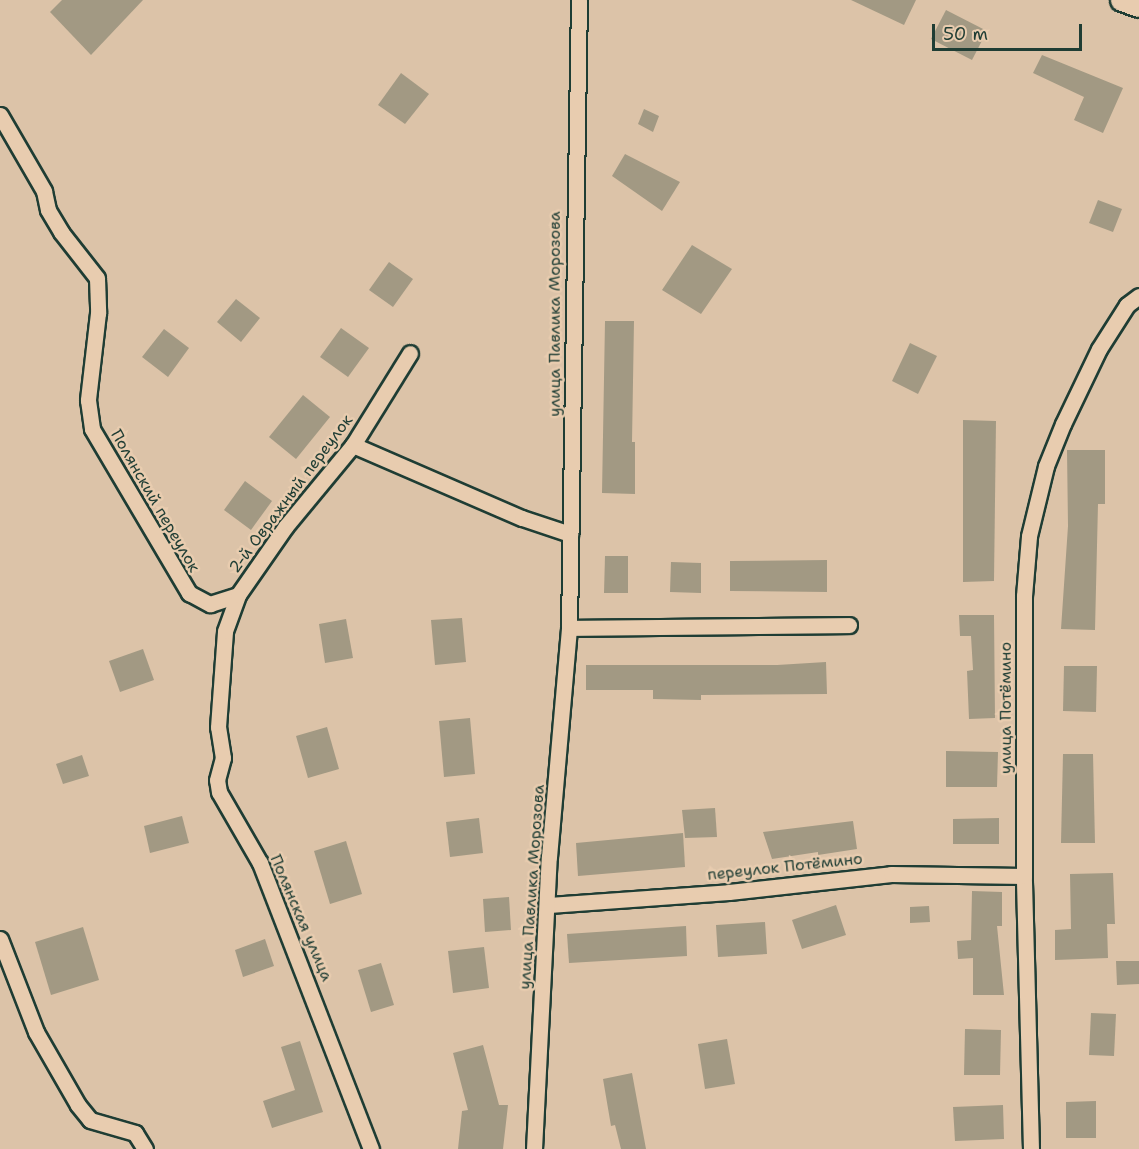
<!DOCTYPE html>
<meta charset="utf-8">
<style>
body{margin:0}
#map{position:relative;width:1139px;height:1149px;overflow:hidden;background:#dcc3a8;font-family:"Shantell Sans",sans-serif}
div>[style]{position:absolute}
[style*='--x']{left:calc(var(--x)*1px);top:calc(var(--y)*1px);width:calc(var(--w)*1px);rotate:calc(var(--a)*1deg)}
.building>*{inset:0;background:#a29983}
.roads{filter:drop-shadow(2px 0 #1f3d34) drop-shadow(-2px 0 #1f3d34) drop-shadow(0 2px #1f3d34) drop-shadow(0 -2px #1f3d34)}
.street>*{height:15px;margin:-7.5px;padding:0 7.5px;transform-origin:7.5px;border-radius:7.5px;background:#e8ccaf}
.secondary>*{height:22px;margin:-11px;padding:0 11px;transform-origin:11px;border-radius:11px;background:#e8ccaf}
span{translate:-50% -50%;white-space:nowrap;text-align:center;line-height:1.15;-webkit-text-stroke:5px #e8ccaf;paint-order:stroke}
.street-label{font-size:16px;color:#1f3d34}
.scale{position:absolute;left:932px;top:24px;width:150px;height:27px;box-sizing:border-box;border:3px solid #1f3d34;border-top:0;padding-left:8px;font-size:18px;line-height:21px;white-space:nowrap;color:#1f3d34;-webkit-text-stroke:4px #e8ccaf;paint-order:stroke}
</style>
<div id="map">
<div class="building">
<i style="clip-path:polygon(62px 0,143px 0,91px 55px,50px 12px)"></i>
<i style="clip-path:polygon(851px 0,916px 0,904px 25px)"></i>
<i style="clip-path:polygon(946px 10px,987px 31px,972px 60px,931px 39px)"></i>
<i style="clip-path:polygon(1042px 55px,1123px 88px,1103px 133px,1074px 120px,1084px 97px,1033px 73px)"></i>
<i style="clip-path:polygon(401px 73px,429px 94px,405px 124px,378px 105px)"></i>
<i style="clip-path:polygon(644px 109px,659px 116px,653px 132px,638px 124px)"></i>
<i style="clip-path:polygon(625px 154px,680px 182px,662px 211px,612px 176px)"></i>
<i style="clip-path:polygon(1098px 200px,1122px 209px,1113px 232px,1089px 223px)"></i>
<i style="clip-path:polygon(692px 245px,732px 269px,701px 314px,662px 290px)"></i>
<i style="clip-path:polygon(389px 262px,413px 279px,393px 307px,369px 290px)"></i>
<i style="clip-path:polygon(236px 299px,260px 318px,241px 342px,217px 322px)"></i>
<i style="clip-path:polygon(605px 321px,634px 321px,632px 442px,635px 442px,635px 494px,602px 493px)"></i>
<i style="clip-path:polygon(341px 328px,369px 348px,348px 377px,320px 357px)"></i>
<i style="clip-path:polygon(164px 329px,189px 348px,168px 377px,142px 357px)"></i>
<i style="clip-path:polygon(910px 343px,937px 356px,918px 394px,892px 381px)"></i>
<i style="clip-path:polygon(303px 395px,330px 417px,296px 459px,269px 437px)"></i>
<i style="clip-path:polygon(963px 420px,996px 421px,994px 581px,963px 582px)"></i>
<i style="clip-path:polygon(1067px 450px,1105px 450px,1105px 504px,1098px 504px,1095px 630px,1061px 629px,1068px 526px)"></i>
<i style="clip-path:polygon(245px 481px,272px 501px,251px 530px,224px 510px)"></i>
<i style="clip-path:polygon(605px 556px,628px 556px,628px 593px,604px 593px)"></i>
<i style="clip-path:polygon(827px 560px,827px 592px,730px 591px,730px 561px)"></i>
<i style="clip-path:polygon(671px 562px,701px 563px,701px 593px,670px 592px)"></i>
<i style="clip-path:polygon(959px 615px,994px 615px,995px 718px,969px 719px,967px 671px,973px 670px,971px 636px,960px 636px)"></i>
<i style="clip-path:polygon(462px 618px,466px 662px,435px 665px,431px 620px)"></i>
<i style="clip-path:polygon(346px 619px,353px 658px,325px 663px,319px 624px)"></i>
<i style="clip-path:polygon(143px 649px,154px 680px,120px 692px,109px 661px)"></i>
<i style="clip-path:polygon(826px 662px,827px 694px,701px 695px,701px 700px,653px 699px,653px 690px,586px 690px,586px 665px,777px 665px)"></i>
<i style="clip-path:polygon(1064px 666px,1097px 666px,1096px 712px,1063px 711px)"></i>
<i style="clip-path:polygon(470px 718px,475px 774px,444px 777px,439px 721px)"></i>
<i style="clip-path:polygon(327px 727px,339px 769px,308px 778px,296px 736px)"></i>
<i style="clip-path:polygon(946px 751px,998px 752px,997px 787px,946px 787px)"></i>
<i style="clip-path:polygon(1063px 754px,1093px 754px,1095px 843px,1061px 843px)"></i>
<i style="clip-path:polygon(82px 755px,89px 776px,63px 784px,56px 764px)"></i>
<i style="clip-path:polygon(715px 808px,717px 837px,685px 838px,682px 810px)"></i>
<i style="clip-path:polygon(182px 816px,189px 843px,150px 853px,144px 826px)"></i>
<i style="clip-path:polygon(479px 818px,483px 853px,450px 857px,446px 822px)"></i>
<i style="clip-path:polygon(999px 818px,999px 844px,953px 844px,953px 819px)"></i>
<i style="clip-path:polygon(853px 821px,857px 849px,818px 855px,818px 852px,772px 859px,763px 832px)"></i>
<i style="clip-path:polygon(683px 833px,685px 867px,578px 876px,576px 843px)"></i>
<i style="clip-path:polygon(346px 841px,362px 894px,330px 904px,314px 851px)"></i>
<i style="clip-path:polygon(1113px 873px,1115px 924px,1107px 924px,1108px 958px,1055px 960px,1055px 930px,1071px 929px,1070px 874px)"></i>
<i style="clip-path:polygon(972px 891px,1002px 892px,1002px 926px,997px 926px,1004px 995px,973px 995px,973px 958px,958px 959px,957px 941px,971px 940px)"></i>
<i style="clip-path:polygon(509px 897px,511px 930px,485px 932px,483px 899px)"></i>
<i style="clip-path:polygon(836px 905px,846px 935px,802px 949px,792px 920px)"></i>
<i style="clip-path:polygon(929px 906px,930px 922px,910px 923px,910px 907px)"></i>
<i style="clip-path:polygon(765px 922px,767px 954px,718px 957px,716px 925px)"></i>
<i style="clip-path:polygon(686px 926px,687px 956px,569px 963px,567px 934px)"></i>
<i style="clip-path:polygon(83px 927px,99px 980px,51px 995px,35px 942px)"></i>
<i style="clip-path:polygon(265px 939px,274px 966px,243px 977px,235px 950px)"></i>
<i style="clip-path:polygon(484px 947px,489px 988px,453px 993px,448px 951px)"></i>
<i style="clip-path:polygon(1116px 961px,1139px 961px,1139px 984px,1117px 985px)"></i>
<i style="clip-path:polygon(381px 963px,394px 1005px,371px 1012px,358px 970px)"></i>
<i style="clip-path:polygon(1091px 1013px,1116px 1014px,1114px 1056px,1089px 1055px)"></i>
<i style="clip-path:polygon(965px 1029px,1001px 1030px,1000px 1075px,964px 1075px)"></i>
<i style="clip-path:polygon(727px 1039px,735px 1084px,705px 1089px,698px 1044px)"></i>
<i style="clip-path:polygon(300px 1041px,323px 1112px,272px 1128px,263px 1101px,295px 1090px,281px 1047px)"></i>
<i style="clip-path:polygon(483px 1045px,499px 1105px,508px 1105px,503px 1149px,458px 1149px,462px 1111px,468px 1110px,453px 1053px)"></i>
<i style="clip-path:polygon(632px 1073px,646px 1149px,621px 1149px,615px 1125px,611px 1126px,603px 1079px)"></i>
<i style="clip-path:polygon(1096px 1101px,1096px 1138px,1066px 1138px,1066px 1102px)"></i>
<i style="clip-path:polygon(1003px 1105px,1004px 1139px,955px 1141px,953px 1107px)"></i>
</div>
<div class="roads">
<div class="street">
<i style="--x:0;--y:115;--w:88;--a:59.9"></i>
<i style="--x:44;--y:191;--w:19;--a:78"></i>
<i style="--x:48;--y:210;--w:26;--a:59"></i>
<i style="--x:61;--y:232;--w:58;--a:52"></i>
<i style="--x:97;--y:278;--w:35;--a:88"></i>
<i style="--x:98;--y:313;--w:88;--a:96.6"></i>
<i style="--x:88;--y:400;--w:29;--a:82"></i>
<i style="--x:92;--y:429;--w:191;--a:59.4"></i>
<i style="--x:189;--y:593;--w:24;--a:28"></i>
<i style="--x:210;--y:604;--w:29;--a:-18"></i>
<i style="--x:353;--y:445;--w:184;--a:23.4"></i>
<i style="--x:522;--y:518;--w:51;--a:18.4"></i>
<i style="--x:569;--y:628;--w:280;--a:-0.6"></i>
<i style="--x:549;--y:905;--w:180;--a:-4.1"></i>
<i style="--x:729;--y:892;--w:163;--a:-6.3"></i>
<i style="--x:891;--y:874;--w:133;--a:0.9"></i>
<i style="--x:0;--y:939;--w:100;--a:68.8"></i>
<i style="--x:36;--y:1032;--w:84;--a:60.1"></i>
<i style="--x:78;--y:1105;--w:19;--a:51"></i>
<i style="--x:90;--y:1120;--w:47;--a:16.1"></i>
<i style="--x:135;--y:1133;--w:19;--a:58"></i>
<i style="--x:371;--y:1149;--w:307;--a:-111.2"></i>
<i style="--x:260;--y:863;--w:82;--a:-120"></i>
<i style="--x:219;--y:792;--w:12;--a:-99"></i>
<i style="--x:217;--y:780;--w:23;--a:-75"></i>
<i style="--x:223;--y:758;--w:31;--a:-99"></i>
<i style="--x:218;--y:727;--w:96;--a:-85.8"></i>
<i style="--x:225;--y:631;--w:38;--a:-70"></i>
<i style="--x:238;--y:595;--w:84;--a:-55.2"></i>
<i style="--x:286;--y:526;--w:105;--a:-50.4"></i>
<i style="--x:353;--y:445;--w:108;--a:-58.2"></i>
<i style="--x:534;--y:1149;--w:292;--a:-87.1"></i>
<i style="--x:549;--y:857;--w:230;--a:-85"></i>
<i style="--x:569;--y:628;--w:628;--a:-89.09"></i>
<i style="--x:1031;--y:1149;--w:273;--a:-91.5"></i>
<i style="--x:1024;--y:876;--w:280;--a:-90"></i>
<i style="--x:1024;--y:596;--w:60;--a:-85.2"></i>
<i style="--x:1029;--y:536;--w:72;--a:-76.3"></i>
<i style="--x:1046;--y:466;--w:45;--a:-68"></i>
<i style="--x:1063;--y:424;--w:83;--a:-64.4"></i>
<i style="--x:1099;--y:349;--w:52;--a:-57.5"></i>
<i style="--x:1127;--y:305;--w:15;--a:-37"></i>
</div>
<div class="secondary">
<i style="--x:1122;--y:0;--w:18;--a:19"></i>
</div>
</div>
<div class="street-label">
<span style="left:555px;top:314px;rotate:-90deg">улица Павлика Морозова</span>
<span style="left:291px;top:494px;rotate:-53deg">2-й Овражный переулок</span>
<span style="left:155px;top:501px;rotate:60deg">Полянский переулок</span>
<span style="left:1006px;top:708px;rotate:-90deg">улица Потёмино</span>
<span style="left:785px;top:867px;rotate:-6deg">переулок Потёмино</span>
<span style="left:532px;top:887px;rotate:-86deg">улица Павлика Морозова</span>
<span style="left:301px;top:918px;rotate:67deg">Полянская улица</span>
</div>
<div class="scale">50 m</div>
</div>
